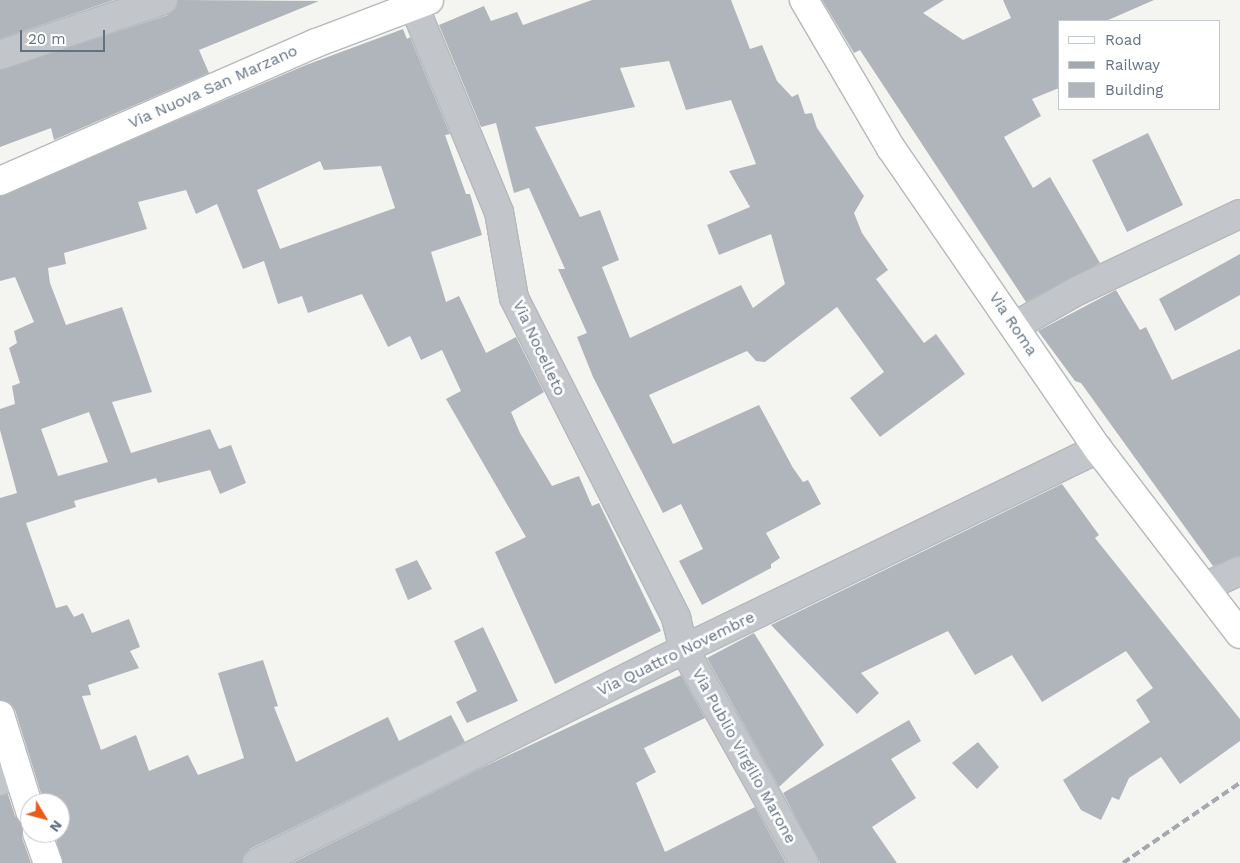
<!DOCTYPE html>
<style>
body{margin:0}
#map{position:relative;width:1240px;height:863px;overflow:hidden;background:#f4f5f0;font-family:"Work Sans",sans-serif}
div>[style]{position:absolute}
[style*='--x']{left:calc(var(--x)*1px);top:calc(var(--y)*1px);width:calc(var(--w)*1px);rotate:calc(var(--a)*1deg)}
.building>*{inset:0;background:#afb5bb}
.roads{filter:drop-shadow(1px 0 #b5b9bd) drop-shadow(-1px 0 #b5b9bd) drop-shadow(0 1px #b5b9bd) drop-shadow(0 -1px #b5b9bd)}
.minor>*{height:28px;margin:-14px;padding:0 14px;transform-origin:14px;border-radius:14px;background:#c2c5c9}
.major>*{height:28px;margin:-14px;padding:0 14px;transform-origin:14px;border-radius:14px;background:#fff}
.rail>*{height:4px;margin-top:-2px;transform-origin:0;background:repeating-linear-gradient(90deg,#a4a9af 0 8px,transparent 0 12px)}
span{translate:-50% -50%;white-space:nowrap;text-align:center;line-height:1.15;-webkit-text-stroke:5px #fff;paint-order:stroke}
.street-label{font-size:16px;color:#627283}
.legend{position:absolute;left:1058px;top:20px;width:162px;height:90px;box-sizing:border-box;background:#fff;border:1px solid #c0c7cd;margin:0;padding:6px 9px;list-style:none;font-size:15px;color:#627283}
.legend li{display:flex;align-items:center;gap:10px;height:25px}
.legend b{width:25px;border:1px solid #c0c7cd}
.north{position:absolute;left:20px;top:793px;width:50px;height:50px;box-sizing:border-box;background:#fff;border:1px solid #c0c7cd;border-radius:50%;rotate:127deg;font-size:14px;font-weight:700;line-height:20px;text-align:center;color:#627283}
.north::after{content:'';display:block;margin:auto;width:18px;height:22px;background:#ed5918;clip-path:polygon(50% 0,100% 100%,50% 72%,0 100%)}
.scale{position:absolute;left:20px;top:30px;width:85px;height:22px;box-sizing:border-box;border:2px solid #627283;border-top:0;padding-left:6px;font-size:15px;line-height:18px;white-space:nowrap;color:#627283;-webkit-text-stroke:4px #fff;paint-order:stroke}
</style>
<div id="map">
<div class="building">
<i style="clip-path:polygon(0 0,114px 0,0 39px)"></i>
<i style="clip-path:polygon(178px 0,319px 1px,199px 50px,209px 73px,54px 140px,51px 128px,0 147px,0 70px,168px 15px)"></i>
<i style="clip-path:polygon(evenodd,592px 0,731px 0,750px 49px,762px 45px,777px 81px,792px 97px,798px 94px,805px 114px,812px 113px,817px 128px,864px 196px,854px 213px,862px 233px,888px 270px,876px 279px,924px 343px,936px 334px,965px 374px,880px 437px,850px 398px,884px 372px,837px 307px,765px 362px,756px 361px,747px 351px,649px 395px,673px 444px,759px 405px,793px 468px,803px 482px,808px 480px,821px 504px,766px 533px,780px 558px,771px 564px,771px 568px,702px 605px,679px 561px,703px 549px,681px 504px,663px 513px,593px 377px,577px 337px,587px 333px,558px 269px,565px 269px,529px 188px,514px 193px,496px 123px,481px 127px,439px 25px,484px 6px,491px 21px,517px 12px,523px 25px,592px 0,669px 61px,686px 110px,731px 100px,756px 164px,729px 171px,750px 207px,707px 225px,719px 255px,771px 234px,785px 284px,753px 308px,741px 285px,630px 338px,602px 267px,619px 260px,600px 210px,580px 217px,535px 127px,635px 107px,620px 68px,669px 61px)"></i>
<i style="clip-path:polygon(822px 0,944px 0,923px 13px,963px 40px,1011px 18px,1003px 0,1154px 0,1106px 21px,1059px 21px,1059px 88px,1032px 99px,1041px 116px,1004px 137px,1033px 188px,1050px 177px,1100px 263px,1026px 302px,860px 50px,854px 53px)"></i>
<i style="clip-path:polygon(evenodd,403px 29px,407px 39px,410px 37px,450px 134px,445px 135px,466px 194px,470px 194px,482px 235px,431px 252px,446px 302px,459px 296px,486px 353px,516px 337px,544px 392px,511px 412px,520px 433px,552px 486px,579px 476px,592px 506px,599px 503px,661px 631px,555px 684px,495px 552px,526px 537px,446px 399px,461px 391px,442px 350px,421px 360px,410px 336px,388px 347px,362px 294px,308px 313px,302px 296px,278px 304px,264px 261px,243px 269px,217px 204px,196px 214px,186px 190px,138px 202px,147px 229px,64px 253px,66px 264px,48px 268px,50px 283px,66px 325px,122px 307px,152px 392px,112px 402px,131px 453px,210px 429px,219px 449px,231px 445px,246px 483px,220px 494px,210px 470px,158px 483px,156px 478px,74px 501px,76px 507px,26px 523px,56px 608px,67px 605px,74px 617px,83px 613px,92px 633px,129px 619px,140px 647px,130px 651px,139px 668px,88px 685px,91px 695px,82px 696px,101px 750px,136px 735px,149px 771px,188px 755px,198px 775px,244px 758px,218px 673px,263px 660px,278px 706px,274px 707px,296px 762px,388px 717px,399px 741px,451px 715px,465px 742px,250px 849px,242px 863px,63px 863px,54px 833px,60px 833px,60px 803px,44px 803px,15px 710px,10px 703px,0 700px,0 498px,17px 493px,0 430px,0 409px,15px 404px,12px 386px,20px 383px,9px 348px,17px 343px,14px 331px,34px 322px,15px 277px,0 281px,0 196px,306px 65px,403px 29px,320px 161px,324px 170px,381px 166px,395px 208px,280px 249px,257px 190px,320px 161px,403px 29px,89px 412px,108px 462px,58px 476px,41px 429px,89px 412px)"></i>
<i style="clip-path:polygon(1148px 133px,1183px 205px,1127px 232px,1092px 160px)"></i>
<i style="clip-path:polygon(1240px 254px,1240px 295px,1175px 331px,1159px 299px)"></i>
<i style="clip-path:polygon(1116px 290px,1140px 330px,1146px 327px,1172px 380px,1240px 349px,1240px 556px,1213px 566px,1081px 383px,1075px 381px,1038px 331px)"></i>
<i style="clip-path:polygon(1062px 484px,1099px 535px,1095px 538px,1240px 719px,1240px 741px,1180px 784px,1161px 757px,1129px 778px,1119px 800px,1112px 797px,1101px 820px,1081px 810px,1063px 780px,1150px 722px,1136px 700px,1153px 688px,1126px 651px,1042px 702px,1012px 655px,975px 675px,948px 631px,861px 673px,879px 693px,857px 714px,771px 625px)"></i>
<i style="clip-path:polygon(417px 560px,432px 589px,408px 600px,395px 569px)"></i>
<i style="clip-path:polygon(483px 627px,518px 701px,467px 723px,456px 702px,477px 691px,454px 641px)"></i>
<i style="clip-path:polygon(754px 633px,824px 745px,779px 787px,707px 658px)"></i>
<i style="clip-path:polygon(681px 675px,705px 718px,644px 748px,656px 772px,636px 783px,665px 852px,755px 807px,786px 863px,292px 863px,479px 769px)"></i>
<i style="clip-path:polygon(909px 720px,921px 741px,891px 759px,916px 798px,872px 827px,897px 863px,820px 863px,783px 793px)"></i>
<i style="clip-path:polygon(978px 742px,999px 767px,977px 789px,952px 763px)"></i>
<i style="clip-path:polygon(8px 794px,15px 816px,24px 825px,22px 838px,31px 863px,0 863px,0 796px)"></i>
</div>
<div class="roads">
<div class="minor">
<i style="--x:414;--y:6;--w:223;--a:67.6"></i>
<i style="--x:499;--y:212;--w:87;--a:80.1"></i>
<i style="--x:514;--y:298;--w:359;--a:63.1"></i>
<i style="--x:676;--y:618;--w:32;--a:76"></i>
<i style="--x:684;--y:649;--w:245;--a:60.7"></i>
<i style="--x:0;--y:55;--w:172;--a:-18.6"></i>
<i style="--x:1015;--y:326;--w:73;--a:-29.4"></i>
<i style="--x:1079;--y:290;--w:178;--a:-25.3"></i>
<i style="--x:1205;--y:587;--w:38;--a:-25"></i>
<i style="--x:0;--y:781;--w:19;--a:-21"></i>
<i style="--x:257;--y:863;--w:478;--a:-26.6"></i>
<i style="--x:684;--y:649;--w:460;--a:-25.8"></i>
</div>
<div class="major">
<i style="--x:804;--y:0;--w:172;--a:59.6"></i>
<i style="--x:891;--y:148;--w:365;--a:55.5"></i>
<i style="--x:1098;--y:449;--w:233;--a:52.5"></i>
<i style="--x:0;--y:181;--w:345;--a:-23.6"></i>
<i style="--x:316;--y:43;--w:121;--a:-20.8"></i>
<i style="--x:0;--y:715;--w:101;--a:72.6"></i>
<i style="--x:37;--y:833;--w:32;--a:70"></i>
</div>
</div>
<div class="rail">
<i style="--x:1123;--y:863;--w:142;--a:-34.4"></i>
</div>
<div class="street-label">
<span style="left:213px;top:87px;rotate:-24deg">Via Nuova San Marzano</span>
<span style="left:1013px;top:324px;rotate:56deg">Via Roma</span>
<span style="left:539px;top:348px;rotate:65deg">Via Nocelleto</span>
<span style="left:676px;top:654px;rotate:-26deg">Via Quattro Novembre</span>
<span style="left:744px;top:756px;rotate:61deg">Via Publio Virgilio Marone</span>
</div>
<ul class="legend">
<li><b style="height:6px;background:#fff"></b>Road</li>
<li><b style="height:6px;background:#a4a9af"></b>Railway</li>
<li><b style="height:14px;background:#afb5bb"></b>Building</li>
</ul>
<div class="north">N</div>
<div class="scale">20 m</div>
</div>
